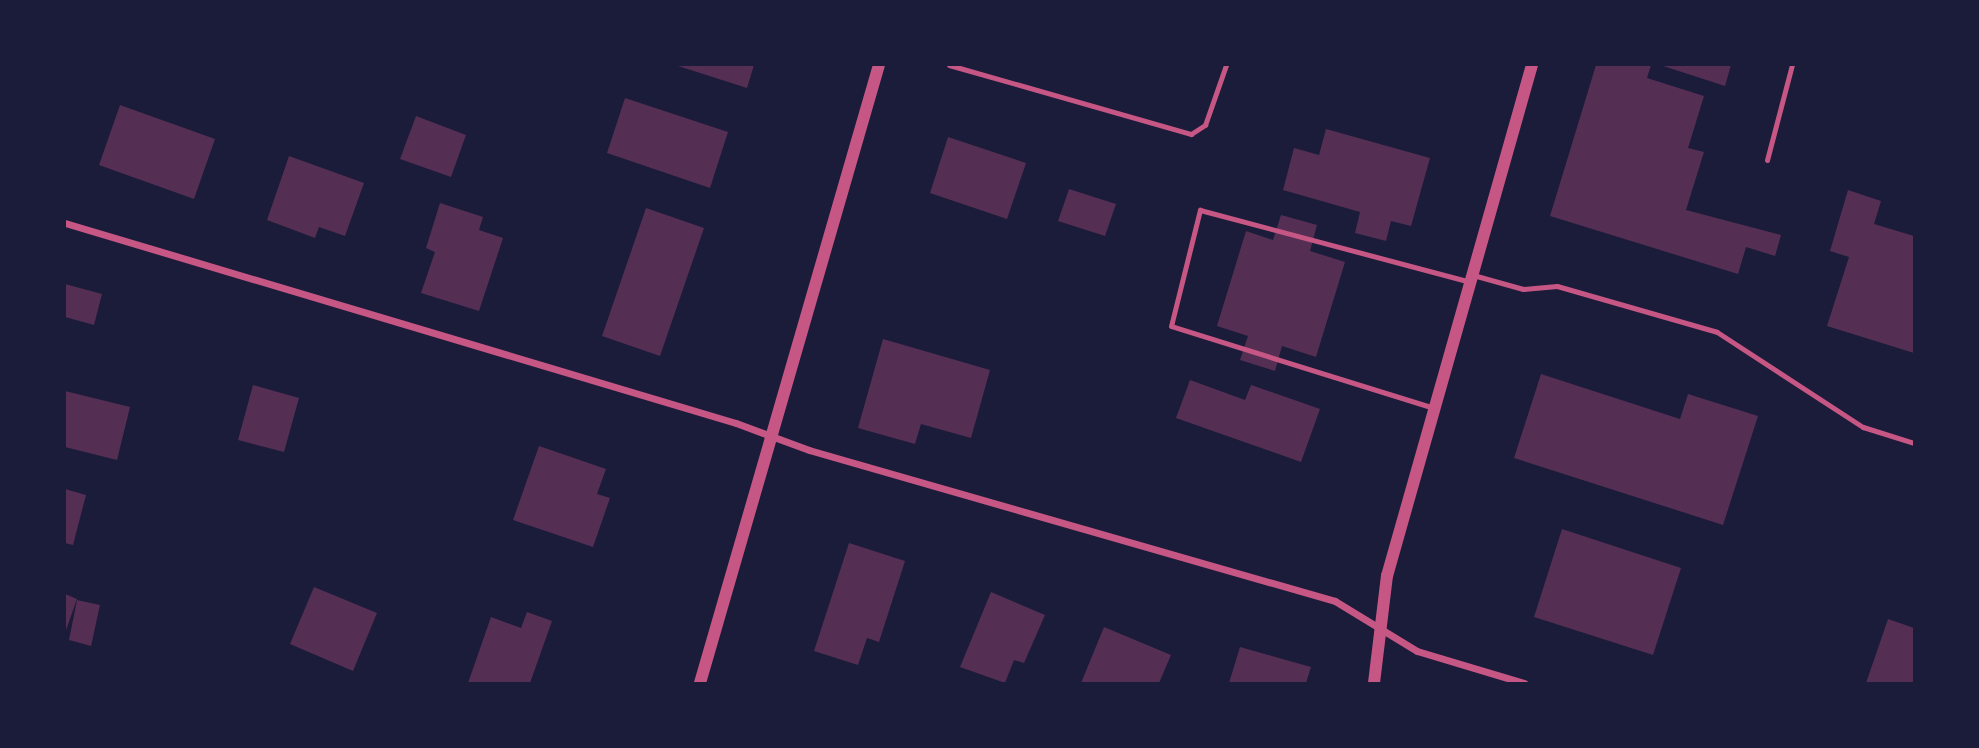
<!DOCTYPE html>
<style>
body{margin:0}
#map{position:relative;width:1979px;height:748px;overflow:hidden;background:#1b1b3a;font-family:"Fira Sans",sans-serif}
div>[style]{position:absolute}
[style*='--x']{left:calc(var(--x)*1px);top:calc(var(--y)*1px);width:calc(var(--w)*1px);rotate:calc(var(--a)*1deg)}
.building>*{inset:0;background:#542f53}
.service>*{height:5px;margin:-2.5px;padding:0 2.5px;transform-origin:2.5px;border-radius:2.5px;background:#c65784}
.minor>*{height:7px;margin:-3.5px;padding:0 3.5px;transform-origin:3.5px;border-radius:3.5px;background:#c65784}
.tertiary>*{height:12px;margin:-6px;padding:0 6px;transform-origin:6px;border-radius:6px;background:#c65784}
span{translate:-50% -50%;white-space:nowrap;text-align:center;line-height:1.15;-webkit-text-stroke:7px #1b1b3a;paint-order:stroke}
.frame{position:absolute;inset:0;border:66px solid #1b1b3a;pointer-events:none}
</style>
<div id="map">
<div class="building">
<i style="clip-path:polygon(675px 65px,754px 65px,747px 88px)"></i>
<i style="clip-path:polygon(1596px 65px,1651px 65px,1647px 78px,1704px 96px,1688px 148px,1704px 152px,1686px 210px,1781px 235px,1775px 256px,1746px 247px,1738px 274px,1550px 216px)"></i>
<i style="clip-path:polygon(1660px 65px,1731px 65px,1725px 86px)"></i>
<i style="clip-path:polygon(625px 98px,728px 132px,710px 188px,607px 153px)"></i>
<i style="clip-path:polygon(120px 105px,215px 139px,194px 199px,99px 165px)"></i>
<i style="clip-path:polygon(416px 116px,466px 135px,451px 177px,400px 159px)"></i>
<i style="clip-path:polygon(1326px 129px,1430px 158px,1411px 226px,1391px 221px,1386px 241px,1355px 233px,1360px 212px,1283px 190px,1294px 148px,1319px 155px)"></i>
<i style="clip-path:polygon(948px 137px,1026px 163px,1007px 219px,930px 193px)"></i>
<i style="clip-path:polygon(289px 156px,364px 183px,345px 236px,319px 227px,315px 238px,267px 220px)"></i>
<i style="clip-path:polygon(1069px 189px,1116px 204px,1105px 236px,1058px 221px)"></i>
<i style="clip-path:polygon(1848px 190px,1881px 201px,1874px 224px,1914px 236px,1914px 353px,1827px 326px,1849px 257px,1830px 251px)"></i>
<i style="clip-path:polygon(440px 203px,483px 217px,479px 230px,503px 238px,479px 311px,421px 293px,435px 252px,426px 248px)"></i>
<i style="clip-path:polygon(646px 208px,704px 228px,660px 356px,602px 336px)"></i>
<i style="clip-path:polygon(1281px 215px,1317px 225px,1310px 251px,1345px 262px,1316px 357px,1282px 346px,1275px 371px,1240px 360px,1248px 336px,1217px 326px,1246px 231px,1273px 240px)"></i>
<i style="clip-path:polygon(65px 284px,102px 294px,94px 325px,65px 317px)"></i>
<i style="clip-path:polygon(883px 339px,990px 370px,971px 438px,921px 424px,915px 444px,858px 428px)"></i>
<i style="clip-path:polygon(1541px 374px,1680px 419px,1688px 394px,1758px 416px,1723px 525px,1514px 458px)"></i>
<i style="clip-path:polygon(1190px 380px,1245px 400px,1251px 385px,1320px 409px,1301px 462px,1176px 418px)"></i>
<i style="clip-path:polygon(253px 385px,299px 398px,284px 452px,238px 440px)"></i>
<i style="clip-path:polygon(65px 391px,130px 407px,117px 460px,65px 447px)"></i>
<i style="clip-path:polygon(539px 446px,606px 469px,597px 494px,610px 498px,593px 547px,513px 520px)"></i>
<i style="clip-path:polygon(65px 489px,86px 495px,73px 545px,65px 543px)"></i>
<i style="clip-path:polygon(1562px 529px,1681px 568px,1653px 655px,1534px 617px)"></i>
<i style="clip-path:polygon(849px 543px,905px 561px,879px 642px,867px 638px,858px 665px,814px 651px)"></i>
<i style="clip-path:polygon(314px 587px,377px 613px,353px 671px,290px 644px)"></i>
<i style="clip-path:polygon(991px 592px,1045px 615px,1024px 663px,1014px 660px,1005px 683px,960px 667px)"></i>
<i style="clip-path:polygon(65px 594px,77px 599px,65px 633px)"></i>
<i style="clip-path:polygon(77px 600px,100px 605px,91px 646px,69px 640px)"></i>
<i style="clip-path:polygon(527px 612px,552px 621px,530px 683px,468px 683px,491px 617px,521px 628px)"></i>
<i style="clip-path:polygon(1888px 619px,1914px 628px,1914px 683px,1866px 683px)"></i>
<i style="clip-path:polygon(1104px 627px,1171px 655px,1159px 683px,1081px 683px)"></i>
<i style="clip-path:polygon(1240px 647px,1311px 667px,1306px 683px,1229px 683px)"></i>
</div>
<div class="service">
<i style="--x:949;--y:65;--w:252;--a:15.9"></i>
<i style="--x:1191;--y:134;--w:17;--a:-33"></i>
<i style="--x:1205;--y:125;--w:64;--a:-70.7"></i>
<i style="--x:1767;--y:160;--w:98;--a:-75.3"></i>
<i style="--x:1473;--y:275;--w:52;--a:15.6"></i>
<i style="--x:1523;--y:289;--w:34;--a:-5"></i>
<i style="--x:1557;--y:286;--w:166;--a:16"></i>
<i style="--x:1717;--y:332;--w:174;--a:33.1"></i>
<i style="--x:1863;--y:427;--w:53;--a:17.4"></i>
<i style="--x:1434;--y:408;--w:275;--a:-162.7"></i>
<i style="--x:1171;--y:326;--w:120;--a:-76"></i>
<i style="--x:1200;--y:210;--w:279;--a:14.9"></i>
</div>
<div class="minor">
<i style="--x:65;--y:223;--w:700;--a:16.6"></i>
<i style="--x:736;--y:423;--w:78;--a:20.3"></i>
<i style="--x:809;--y:450;--w:547;--a:16.02"></i>
<i style="--x:1335;--y:601;--w:96;--a:31.4"></i>
<i style="--x:1417;--y:651;--w:112;--a:16.7"></i>
</div>
<div class="tertiary">
<i style="--x:700;--y:683;--w:643;--a:-73.85"></i>
<i style="--x:1374;--y:683;--w:108;--a:-83.1"></i>
<i style="--x:1387;--y:576;--w:531;--a:-74.16"></i>
</div>
<div class="frame"></div>
</div>
